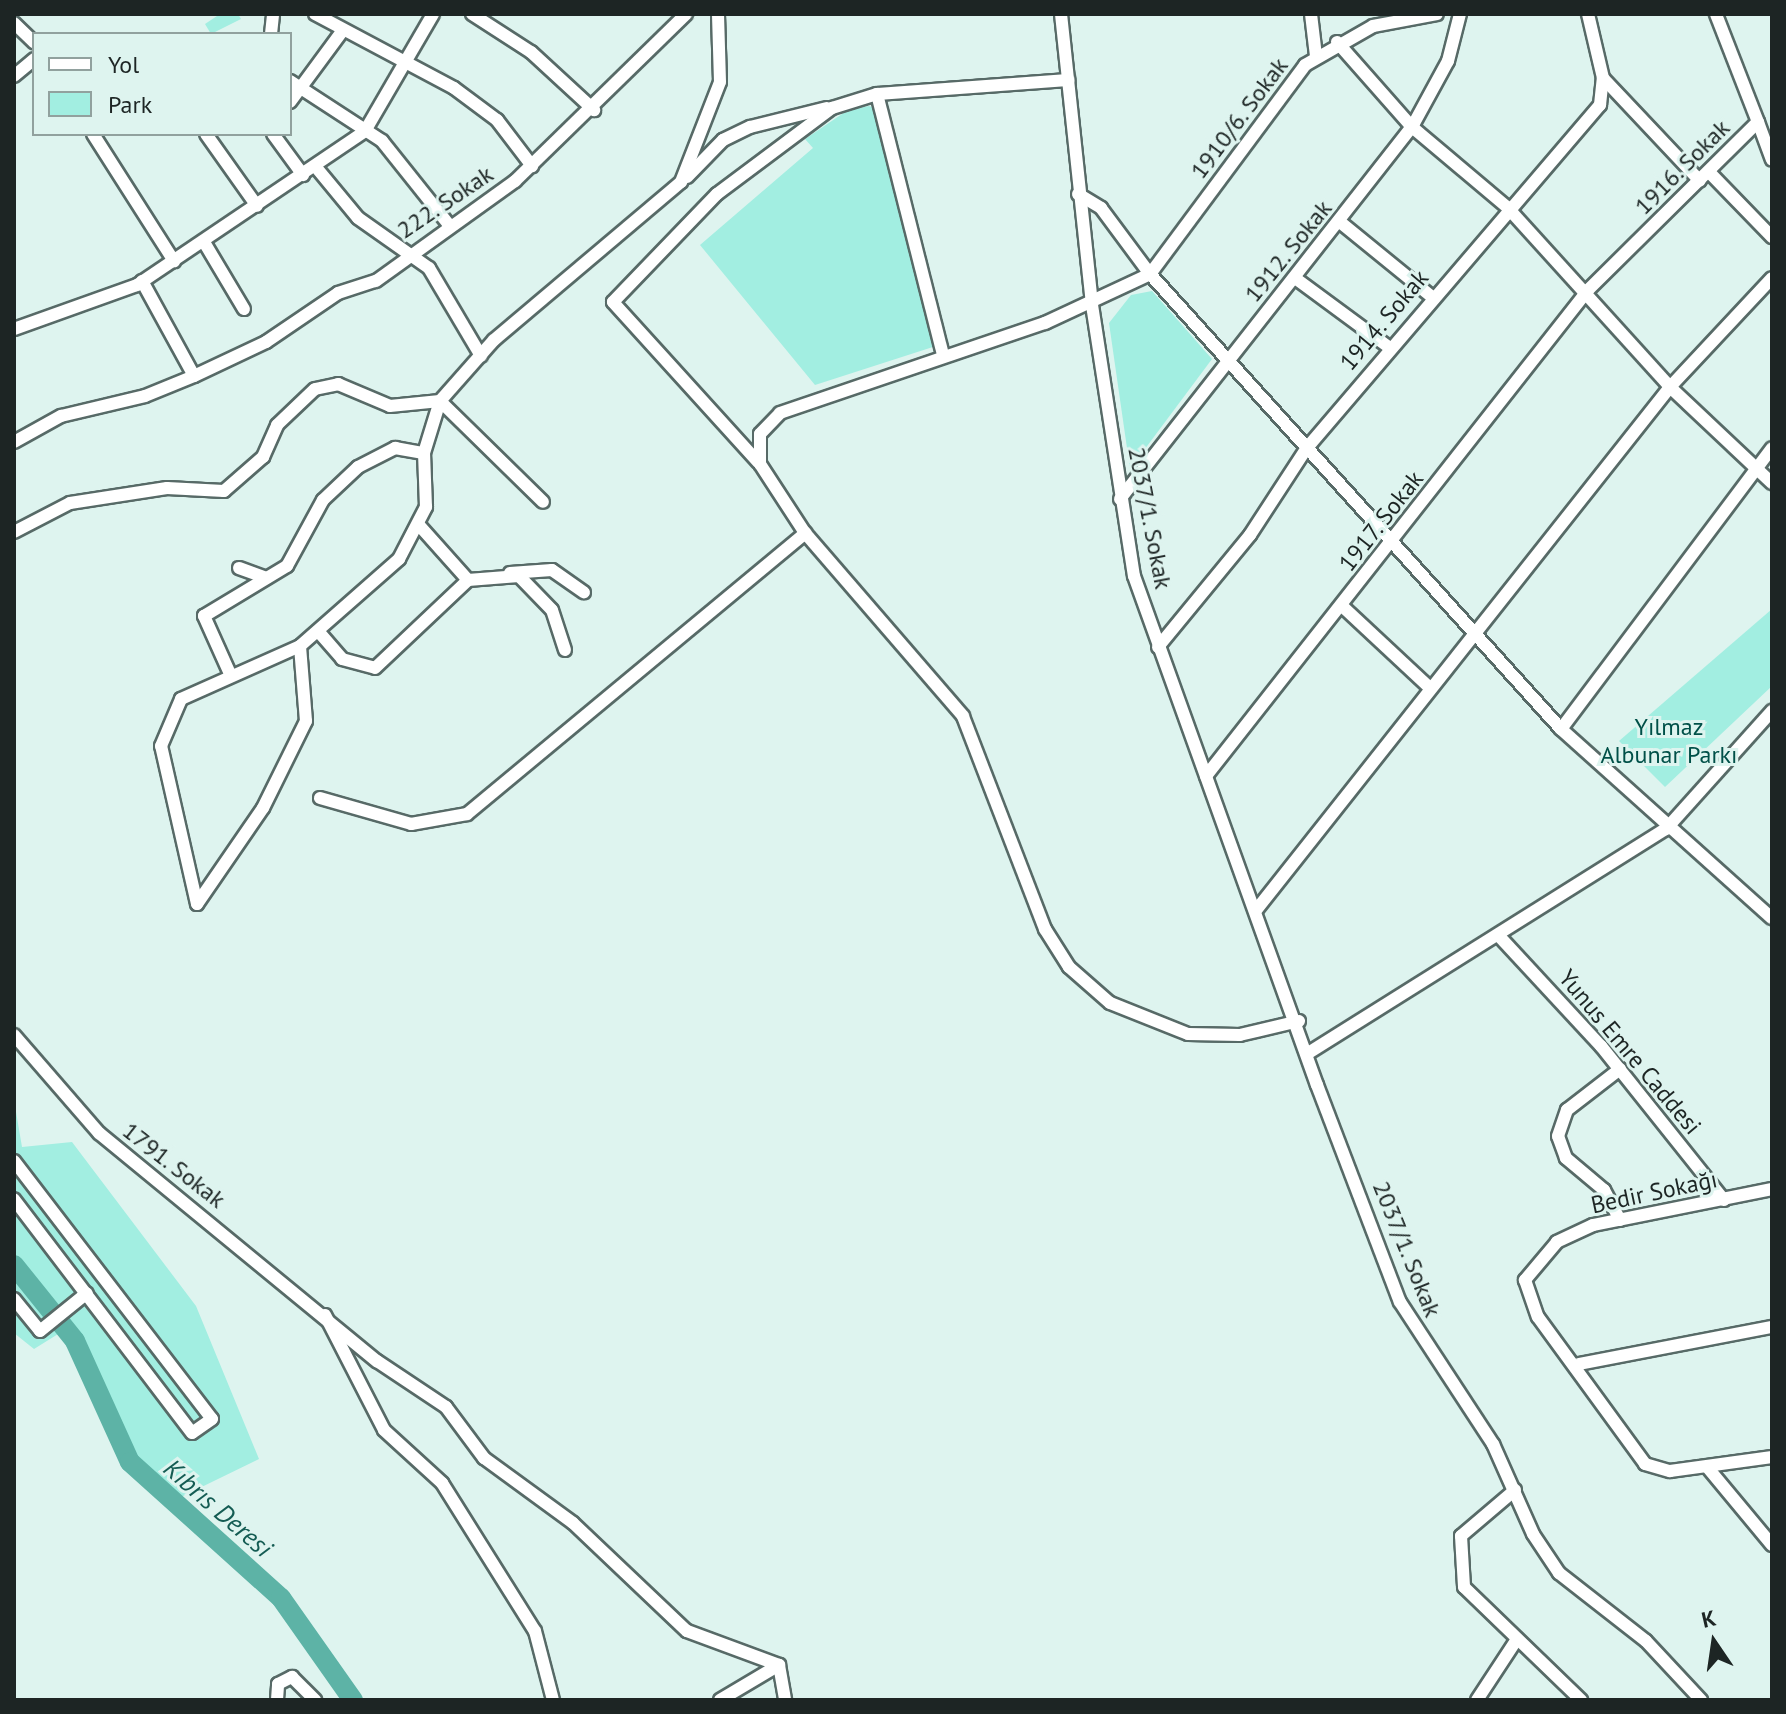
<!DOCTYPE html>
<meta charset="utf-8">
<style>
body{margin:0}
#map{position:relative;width:1786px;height:1714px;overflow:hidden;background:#def4ef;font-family:"PT Sans",sans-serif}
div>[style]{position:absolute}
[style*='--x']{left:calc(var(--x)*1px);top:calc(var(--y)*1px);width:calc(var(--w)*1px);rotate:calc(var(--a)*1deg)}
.green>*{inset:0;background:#a2eee1}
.river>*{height:20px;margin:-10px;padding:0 10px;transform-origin:10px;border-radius:10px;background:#5db3a6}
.roads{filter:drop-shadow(2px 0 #576a67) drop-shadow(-2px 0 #576a67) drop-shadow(0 2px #576a67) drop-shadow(0 -2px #576a67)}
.street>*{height:12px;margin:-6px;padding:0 6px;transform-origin:6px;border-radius:6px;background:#fff}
span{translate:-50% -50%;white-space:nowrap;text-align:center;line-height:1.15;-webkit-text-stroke:6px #def4ef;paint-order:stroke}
.street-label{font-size:24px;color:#1d2524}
.park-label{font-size:24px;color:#005048}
.water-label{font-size:26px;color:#145c53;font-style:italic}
.frame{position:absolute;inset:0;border:16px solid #1d2524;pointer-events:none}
.legend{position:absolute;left:32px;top:32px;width:260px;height:104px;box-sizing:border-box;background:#def4ef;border:2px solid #91a19e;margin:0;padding:10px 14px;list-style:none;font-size:24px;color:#1d2524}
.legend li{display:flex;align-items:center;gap:16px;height:40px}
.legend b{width:40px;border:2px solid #91a19e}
.north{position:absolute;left:1674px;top:1602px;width:80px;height:80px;-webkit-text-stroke:6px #def4ef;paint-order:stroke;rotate:347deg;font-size:22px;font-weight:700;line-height:32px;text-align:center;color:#1d2524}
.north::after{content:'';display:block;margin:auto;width:28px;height:36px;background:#1d2524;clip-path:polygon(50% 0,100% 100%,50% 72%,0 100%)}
</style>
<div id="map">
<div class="green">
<i style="clip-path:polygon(220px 14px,238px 14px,241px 19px,211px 34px,205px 24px)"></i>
<i style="clip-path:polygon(869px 106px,877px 109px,936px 346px,815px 385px,700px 245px,813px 148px,805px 139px,848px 110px)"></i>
<i style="clip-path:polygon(1152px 291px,1212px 359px,1130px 469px,1109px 323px,1131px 295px)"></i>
<i style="clip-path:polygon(1772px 609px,1772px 686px,1665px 787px,1619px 741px)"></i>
<i style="clip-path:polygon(14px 1100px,22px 1147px,72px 1142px,196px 1306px,259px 1459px,179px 1498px,144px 1474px,71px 1326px,34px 1349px,14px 1333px)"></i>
</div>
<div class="river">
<i style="--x:14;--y:1265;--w:97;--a:51.2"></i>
<i style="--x:75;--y:1341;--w:133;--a:65.6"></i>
<i style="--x:130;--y:1462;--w:203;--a:42"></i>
<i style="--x:281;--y:1598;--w:125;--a:54.8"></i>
</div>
<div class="roads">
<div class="street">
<i style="--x:315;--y:14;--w:157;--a:28"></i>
<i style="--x:454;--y:88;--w:54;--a:36.7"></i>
<i style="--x:497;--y:120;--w:58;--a:52.7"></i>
<i style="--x:472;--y:14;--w:70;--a:32.8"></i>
<i style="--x:531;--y:52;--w:86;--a:42.6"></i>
<i style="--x:1061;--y:14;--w:293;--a:83.9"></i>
<i style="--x:1092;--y:305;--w:274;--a:81.2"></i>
<i style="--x:1134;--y:576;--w:541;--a:70.23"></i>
<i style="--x:1317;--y:1085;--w:232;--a:69.1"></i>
<i style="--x:1400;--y:1302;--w:170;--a:56.8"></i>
<i style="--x:1493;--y:1444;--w:98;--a:66"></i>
<i style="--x:1533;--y:1534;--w:47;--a:56.3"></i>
<i style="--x:1559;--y:1573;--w:110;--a:38"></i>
<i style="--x:1646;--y:1641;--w:81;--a:47"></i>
<i style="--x:1311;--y:14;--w:42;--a:83.2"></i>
<i style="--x:14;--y:23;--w:28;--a:44"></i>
<i style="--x:271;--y:34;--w:20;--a:-84"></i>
<i style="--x:1337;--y:42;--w:113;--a:48.6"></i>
<i style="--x:1412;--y:127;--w:124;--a:40.1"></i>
<i style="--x:1507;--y:207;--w:243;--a:47.8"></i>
<i style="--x:1670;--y:387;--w:140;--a:43.3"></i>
<i style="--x:14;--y:76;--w:26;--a:-40"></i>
<i style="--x:1603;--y:78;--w:141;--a:46.7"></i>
<i style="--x:290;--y:81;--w:110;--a:33.1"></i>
<i style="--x:382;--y:141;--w:107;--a:51.4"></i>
<i style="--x:877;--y:94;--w:268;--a:75.8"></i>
<i style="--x:290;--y:102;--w:89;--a:-53.6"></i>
<i style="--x:1758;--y:122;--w:40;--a:69.8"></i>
<i style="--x:93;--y:134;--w:151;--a:57.5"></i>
<i style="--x:206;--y:134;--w:88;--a:54.7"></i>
<i style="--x:273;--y:134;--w:51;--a:53.8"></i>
<i style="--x:315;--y:166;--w:67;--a:50.4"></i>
<i style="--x:358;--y:218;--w:87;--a:35.2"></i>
<i style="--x:429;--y:268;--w:102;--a:59.4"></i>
<i style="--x:1709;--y:172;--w:91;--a:45.9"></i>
<i style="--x:687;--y:177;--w:52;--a:-45.8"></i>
<i style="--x:723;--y:140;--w:30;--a:-26"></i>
<i style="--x:750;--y:127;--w:79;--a:-13.9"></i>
<i style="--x:1078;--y:194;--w:27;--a:31"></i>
<i style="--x:1101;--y:208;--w:82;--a:53.4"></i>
<i style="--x:1150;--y:274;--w:260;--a:-53.4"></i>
<i style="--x:1305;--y:65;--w:78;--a:-29.8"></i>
<i style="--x:1373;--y:26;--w:65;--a:-10.6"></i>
<i style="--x:1340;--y:222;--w:119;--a:39.2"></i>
<i style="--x:204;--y:242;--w:78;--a:59.2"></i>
<i style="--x:1295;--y:278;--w:118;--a:36.4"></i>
<i style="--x:142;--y:281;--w:108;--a:61.3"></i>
<i style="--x:14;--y:329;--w:131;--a:-19.7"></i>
<i style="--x:137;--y:285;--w:275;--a:-34"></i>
<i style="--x:365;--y:131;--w:135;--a:-59.8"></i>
<i style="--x:440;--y:401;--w:144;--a:44.4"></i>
<i style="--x:14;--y:442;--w:54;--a:-29"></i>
<i style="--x:61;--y:416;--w:86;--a:-13.4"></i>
<i style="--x:145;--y:396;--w:53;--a:-22.2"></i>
<i style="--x:194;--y:376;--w:80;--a:-25.3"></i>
<i style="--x:266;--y:342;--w:87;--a:-34.2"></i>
<i style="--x:338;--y:293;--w:40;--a:-18"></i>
<i style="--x:376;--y:281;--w:171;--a:-35.7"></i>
<i style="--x:515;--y:181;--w:239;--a:-44.3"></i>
<i style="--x:758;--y:462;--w:216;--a:-132.2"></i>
<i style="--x:613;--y:302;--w:150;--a:-46.1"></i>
<i style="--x:717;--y:194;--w:144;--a:-36.8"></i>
<i style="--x:832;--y:108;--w:47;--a:-17.3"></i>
<i style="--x:877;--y:94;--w:192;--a:-4.2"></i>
<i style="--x:1120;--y:499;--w:473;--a:-51.9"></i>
<i style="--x:1412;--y:127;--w:75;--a:-61.4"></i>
<i style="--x:1448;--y:61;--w:49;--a:-75.7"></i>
<i style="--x:418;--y:524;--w:75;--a:48.2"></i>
<i style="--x:14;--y:532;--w:63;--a:-27.4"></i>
<i style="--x:70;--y:503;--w:98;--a:-8.8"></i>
<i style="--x:167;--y:488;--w:57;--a:3"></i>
<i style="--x:224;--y:491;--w:52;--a:-41.1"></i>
<i style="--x:263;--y:457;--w:35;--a:-66"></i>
<i style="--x:277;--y:425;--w:52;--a:-43.5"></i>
<i style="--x:315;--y:389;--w:24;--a:-12"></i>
<i style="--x:338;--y:384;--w:56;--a:22.9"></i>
<i style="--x:390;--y:406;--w:50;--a:-5.7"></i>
<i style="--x:239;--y:568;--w:29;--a:20"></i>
<i style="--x:510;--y:573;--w:42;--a:-4.1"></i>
<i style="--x:552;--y:570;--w:39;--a:35"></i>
<i style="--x:1342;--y:606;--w:120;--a:43"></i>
<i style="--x:318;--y:631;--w:37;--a:49"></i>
<i style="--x:342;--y:659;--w:34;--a:15"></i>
<i style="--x:375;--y:668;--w:128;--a:-43.4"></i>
<i style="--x:468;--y:580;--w:51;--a:-4.5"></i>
<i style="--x:519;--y:576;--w:47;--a:45.9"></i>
<i style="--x:552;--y:610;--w:42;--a:72"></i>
<i style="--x:1158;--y:647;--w:145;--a:-50.6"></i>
<i style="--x:1250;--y:535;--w:103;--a:-56.9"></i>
<i style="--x:1306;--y:449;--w:453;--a:-49.5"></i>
<i style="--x:1600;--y:105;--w:27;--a:-84"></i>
<i style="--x:1603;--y:78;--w:66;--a:-103.2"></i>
<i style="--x:231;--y:676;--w:66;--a:-114.2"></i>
<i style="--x:204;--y:616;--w:97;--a:-31.1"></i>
<i style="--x:287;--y:566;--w:75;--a:-61.4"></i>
<i style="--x:323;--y:500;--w:48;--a:-43.3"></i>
<i style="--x:358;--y:467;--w:42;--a:-27.2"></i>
<i style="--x:395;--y:448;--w:29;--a:10"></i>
<i style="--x:1561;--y:729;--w:351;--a:-53.1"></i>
<i style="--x:1206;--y:776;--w:618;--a:-51.83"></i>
<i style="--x:1588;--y:290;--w:239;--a:-44.7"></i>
<i style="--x:1758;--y:122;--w:116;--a:-111.3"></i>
<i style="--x:320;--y:798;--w:95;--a:15.9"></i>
<i style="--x:411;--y:824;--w:57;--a:-10.1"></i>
<i style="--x:467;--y:814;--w:440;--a:-39.7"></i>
<i style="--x:197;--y:904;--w:162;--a:-102.8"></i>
<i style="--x:161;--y:746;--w:51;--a:-66.9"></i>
<i style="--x:181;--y:699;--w:130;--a:-24"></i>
<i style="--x:300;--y:646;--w:132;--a:-41.3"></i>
<i style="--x:399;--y:559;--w:59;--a:-62.6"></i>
<i style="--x:426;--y:507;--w:54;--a:-92.1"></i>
<i style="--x:424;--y:453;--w:54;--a:-72.9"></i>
<i style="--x:440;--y:401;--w:81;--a:-48.5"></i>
<i style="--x:494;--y:340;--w:245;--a:-40.2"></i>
<i style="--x:681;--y:182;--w:107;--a:-68.7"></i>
<i style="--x:720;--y:82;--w:68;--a:-91.7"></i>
<i style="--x:197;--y:904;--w:116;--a:-55.5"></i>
<i style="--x:263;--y:808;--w:97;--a:-63.7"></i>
<i style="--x:306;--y:721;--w:75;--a:-94.6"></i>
<i style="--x:1257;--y:909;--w:666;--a:-51.65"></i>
<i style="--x:1670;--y:387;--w:149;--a:-46.9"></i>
<i style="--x:1499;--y:936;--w:150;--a:47.2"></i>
<i style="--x:1601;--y:1046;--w:197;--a:51.4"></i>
<i style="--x:1299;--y:1021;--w:61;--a:166.7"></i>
<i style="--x:1240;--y:1035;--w:52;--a:-178.9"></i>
<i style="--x:1188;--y:1034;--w:84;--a:-158.3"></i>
<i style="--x:1110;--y:1003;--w:55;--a:-138.7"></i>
<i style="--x:1069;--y:967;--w:45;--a:-122.3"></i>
<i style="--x:1045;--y:929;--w:228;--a:-111.1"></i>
<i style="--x:963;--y:716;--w:242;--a:-130.8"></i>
<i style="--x:805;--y:533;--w:82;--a:-123.1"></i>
<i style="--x:760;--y:464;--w:30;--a:-90"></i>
<i style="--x:760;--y:434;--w:29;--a:-46"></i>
<i style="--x:780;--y:413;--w:280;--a:-18.8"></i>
<i style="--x:1045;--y:323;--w:116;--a:-25"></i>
<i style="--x:1150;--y:274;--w:613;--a:47.91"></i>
<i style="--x:1561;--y:729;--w:283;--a:41.9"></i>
<i style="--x:14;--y:1035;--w:130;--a:49.1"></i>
<i style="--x:99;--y:1133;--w:360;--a:39.4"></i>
<i style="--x:377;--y:1361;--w:83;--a:33.7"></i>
<i style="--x:446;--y:1407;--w:64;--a:53.3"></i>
<i style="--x:484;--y:1458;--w:110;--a:36.1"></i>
<i style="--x:573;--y:1523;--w:157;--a:43.5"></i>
<i style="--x:687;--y:1631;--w:98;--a:20.3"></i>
<i style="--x:779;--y:1665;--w:36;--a:80"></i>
<i style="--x:1310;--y:1052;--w:420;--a:-32.1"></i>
<i style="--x:1666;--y:829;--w:159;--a:-48.1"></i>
<i style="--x:14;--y:1161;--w:325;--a:52.5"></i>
<i style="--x:212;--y:1419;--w:24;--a:145"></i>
<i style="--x:192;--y:1433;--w:294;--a:-127.3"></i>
<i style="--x:1772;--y:1189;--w:183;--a:168.6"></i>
<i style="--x:1593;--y:1225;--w:40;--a:155"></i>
<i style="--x:1557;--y:1242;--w:50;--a:130.1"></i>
<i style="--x:1525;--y:1280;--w:39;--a:71"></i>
<i style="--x:1538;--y:1317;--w:182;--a:53.9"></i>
<i style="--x:1645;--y:1464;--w:26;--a:16"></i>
<i style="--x:1670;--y:1471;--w:103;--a:-7.8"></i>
<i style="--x:1620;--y:1220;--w:34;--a:-118"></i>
<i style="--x:1604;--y:1190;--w:50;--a:-139.9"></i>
<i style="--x:1566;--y:1158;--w:23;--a:-110"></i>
<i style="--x:1558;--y:1136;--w:28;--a:-71"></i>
<i style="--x:1567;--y:1110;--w:67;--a:-37.7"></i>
<i style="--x:14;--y:1299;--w:41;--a:50.9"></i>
<i style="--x:40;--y:1331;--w:60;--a:-39"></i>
<i style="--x:325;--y:1315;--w:129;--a:62.8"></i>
<i style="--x:384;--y:1430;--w:79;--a:42.4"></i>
<i style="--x:442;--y:1483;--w:175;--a:57.9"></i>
<i style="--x:535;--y:1631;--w:71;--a:75.4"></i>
<i style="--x:1579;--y:1364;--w:197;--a:-10.9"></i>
<i style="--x:1708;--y:1468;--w:100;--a:50.3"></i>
<i style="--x:1515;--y:1490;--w:71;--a:139.6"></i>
<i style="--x:1461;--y:1536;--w:51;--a:86.6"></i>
<i style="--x:1464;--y:1587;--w:163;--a:44"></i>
<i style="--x:277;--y:1700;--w:16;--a:-86"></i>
<i style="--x:278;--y:1684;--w:16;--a:-27"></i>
<i style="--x:292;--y:1677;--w:33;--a:45"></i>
<i style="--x:720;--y:1700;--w:69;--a:-30.7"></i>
<i style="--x:1477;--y:1700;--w:73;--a:-56.7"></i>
</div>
</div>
<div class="street-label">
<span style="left:1239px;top:118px;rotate:-53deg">1910/6. Sokak</span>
<span style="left:1682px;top:167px;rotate:-45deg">1916. Sokak</span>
<span style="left:445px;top:202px;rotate:-34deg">222. Sokak</span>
<span style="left:1288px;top:251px;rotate:-51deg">1912. Sokak</span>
<span style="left:1384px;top:320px;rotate:-50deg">1914. Sokak</span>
<span style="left:1150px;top:518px;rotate:79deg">2037/1. Sokak</span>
<span style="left:1381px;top:521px;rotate:-52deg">1917. Sokak</span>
<span style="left:1630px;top:1052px;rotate:50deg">Yunus Emre Caddesi</span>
<span style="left:174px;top:1165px;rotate:38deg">1791. Sokak</span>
<span style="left:1654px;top:1192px;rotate:-12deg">Bedir Sokağı</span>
<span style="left:1407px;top:1249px;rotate:68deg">2037/1. Sokak</span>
</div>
<div class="park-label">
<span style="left:1669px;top:741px">Yılmaz<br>Albunar Parkı</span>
</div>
<div class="water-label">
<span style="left:218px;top:1508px;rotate:41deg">Kıbrıs Deresi</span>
</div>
<div class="frame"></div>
<ul class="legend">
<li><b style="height:10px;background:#fff"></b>Yol</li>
<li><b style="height:22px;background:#a2eee1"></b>Park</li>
</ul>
<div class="north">K</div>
</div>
